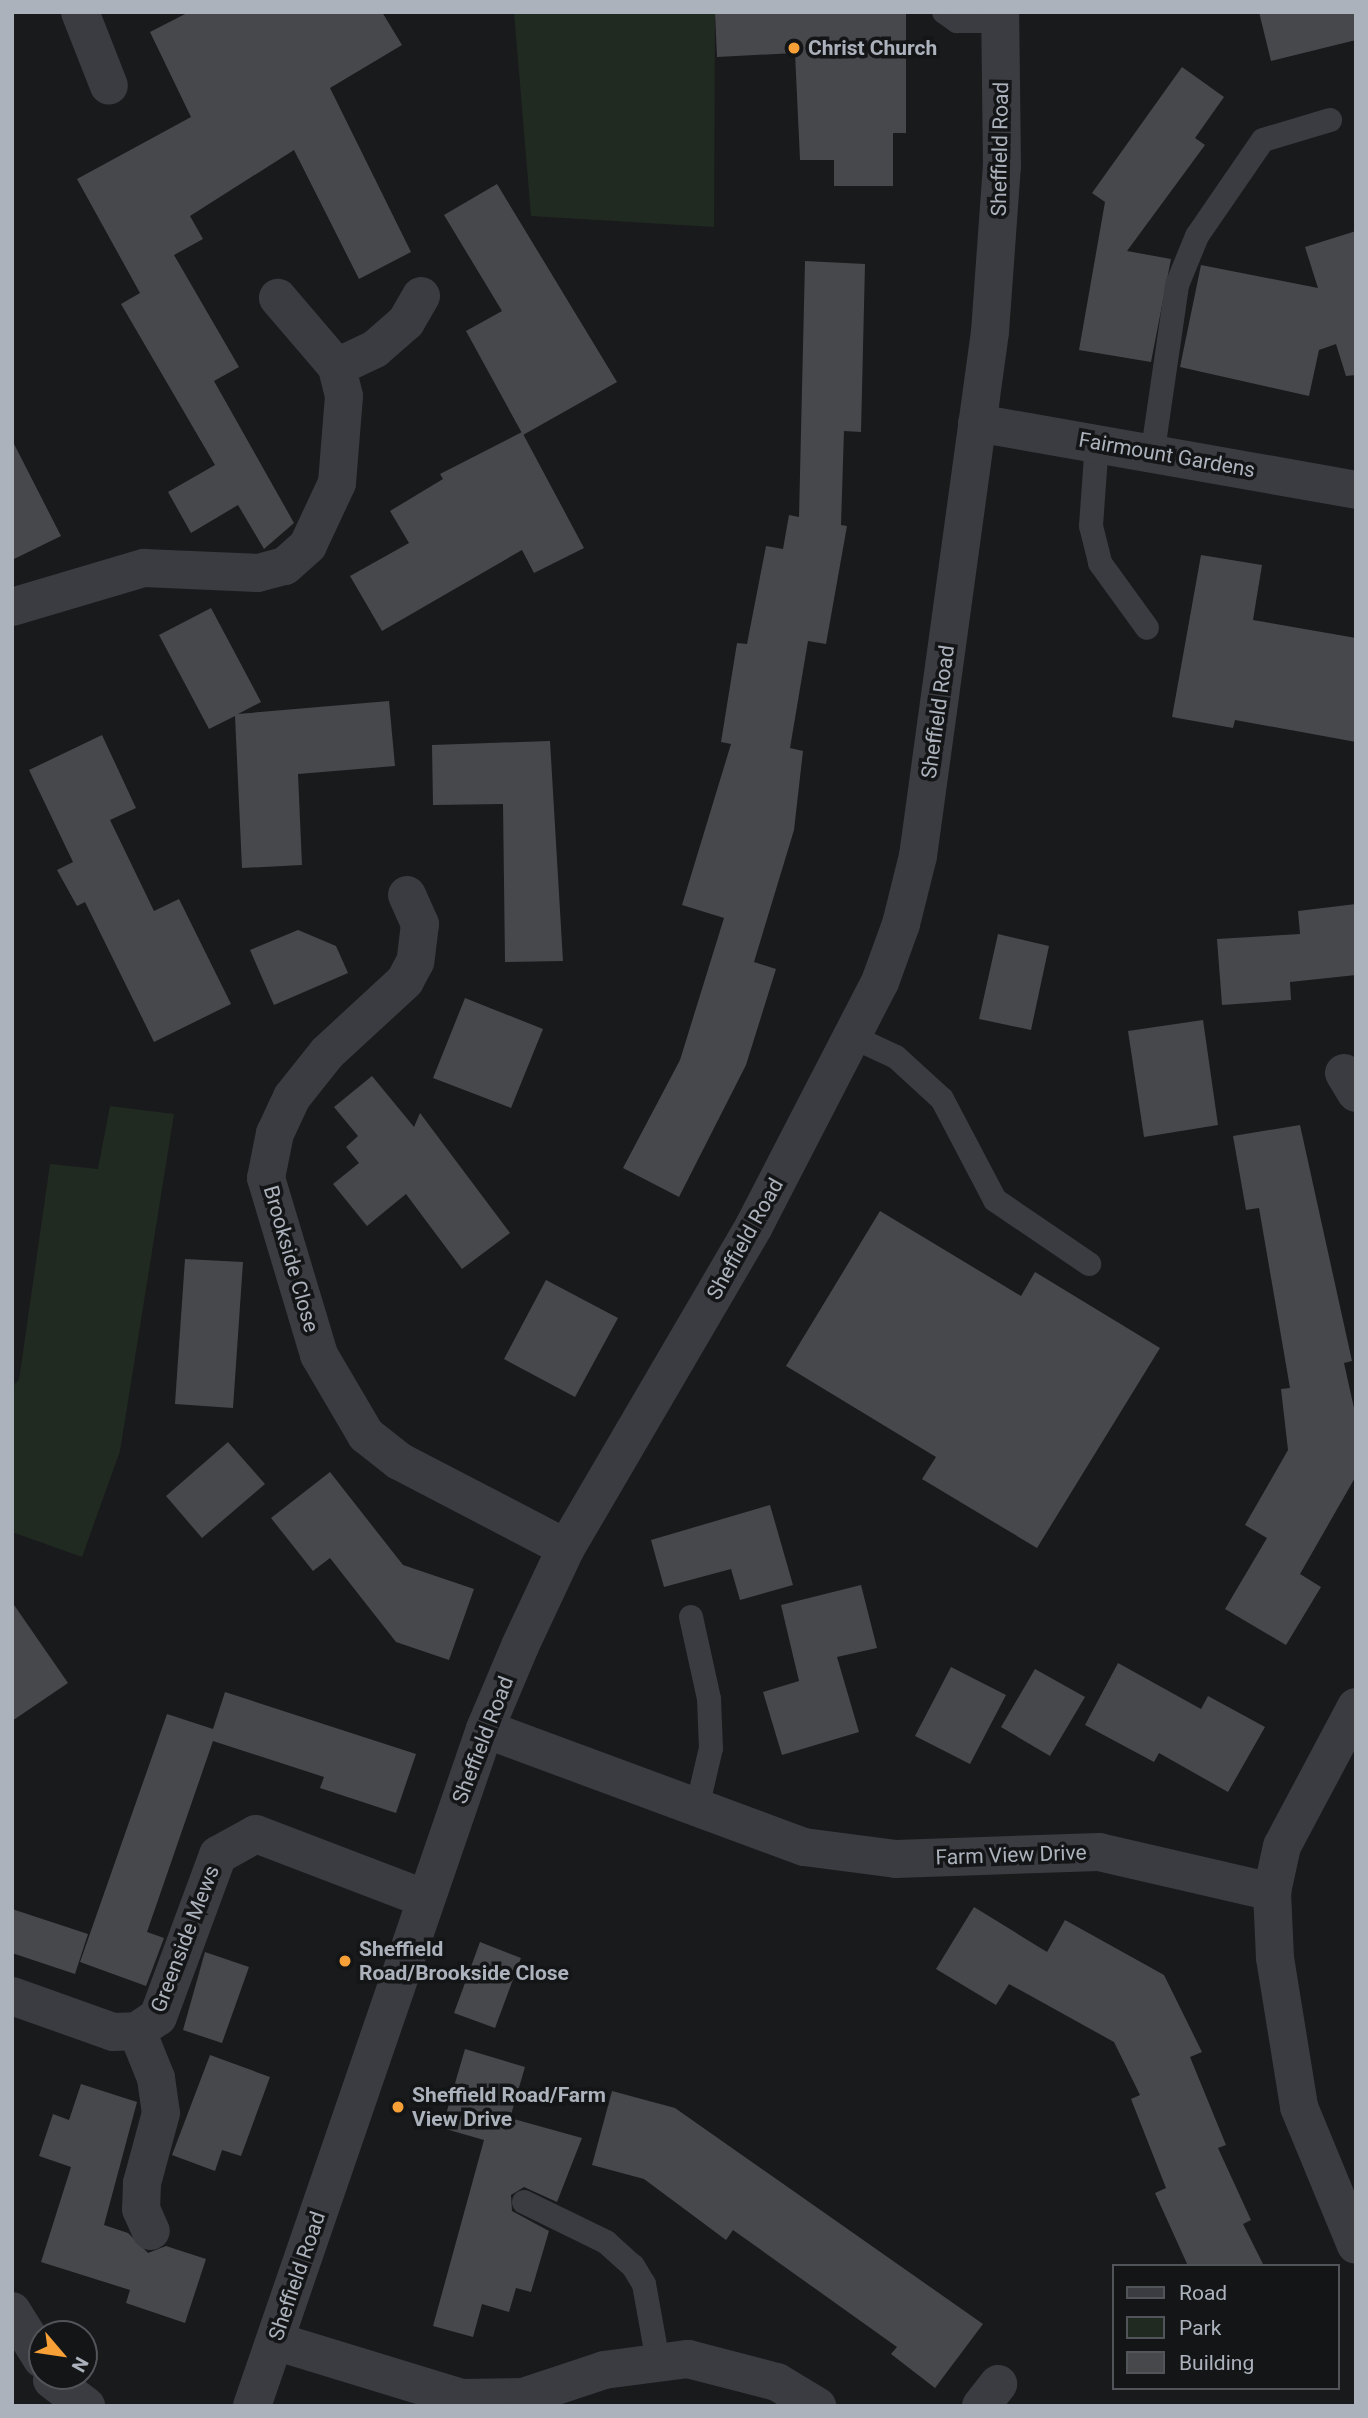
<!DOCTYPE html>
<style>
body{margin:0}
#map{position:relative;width:1368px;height:2418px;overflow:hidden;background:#191a1c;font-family:Roboto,sans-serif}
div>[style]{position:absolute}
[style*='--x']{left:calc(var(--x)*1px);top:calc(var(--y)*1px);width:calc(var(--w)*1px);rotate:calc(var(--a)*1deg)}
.green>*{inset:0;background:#212a21}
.building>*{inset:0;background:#46484c}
.service>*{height:24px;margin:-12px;padding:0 12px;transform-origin:12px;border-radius:12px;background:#3a3c41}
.minor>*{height:38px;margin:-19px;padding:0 19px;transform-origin:19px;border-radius:19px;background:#3a3c41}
.tertiary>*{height:38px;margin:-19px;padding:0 19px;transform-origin:19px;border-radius:19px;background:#3a3c41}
.dots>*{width:19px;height:19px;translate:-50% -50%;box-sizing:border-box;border:4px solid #141517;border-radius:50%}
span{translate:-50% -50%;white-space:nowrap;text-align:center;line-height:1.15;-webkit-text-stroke:7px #141517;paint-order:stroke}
.poi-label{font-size:21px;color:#acb2bc;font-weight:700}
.left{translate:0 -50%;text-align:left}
.street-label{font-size:21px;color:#acb2bc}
.frame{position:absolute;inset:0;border:14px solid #acb2bc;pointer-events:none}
.legend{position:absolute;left:1112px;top:2264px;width:228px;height:126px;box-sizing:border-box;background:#141517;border:2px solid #515459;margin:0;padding:9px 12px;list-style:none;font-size:21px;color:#acb2bc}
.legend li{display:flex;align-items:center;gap:14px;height:35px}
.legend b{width:35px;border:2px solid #515459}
.north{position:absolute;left:28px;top:2320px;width:70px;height:70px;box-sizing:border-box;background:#141517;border:2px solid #515459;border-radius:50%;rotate:119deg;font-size:19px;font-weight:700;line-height:28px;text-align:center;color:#acb2bc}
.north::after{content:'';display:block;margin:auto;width:24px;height:32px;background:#f7a037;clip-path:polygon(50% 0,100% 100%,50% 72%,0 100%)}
</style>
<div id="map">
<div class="green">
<i style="clip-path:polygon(514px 12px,715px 12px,714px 227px,531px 216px)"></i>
<i style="clip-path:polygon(110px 1106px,174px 1114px,120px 1451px,82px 1557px,12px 1532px,12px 1386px,19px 1380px,50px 1164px,98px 1169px)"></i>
</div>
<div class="building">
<i style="clip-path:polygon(189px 12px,382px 12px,402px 45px,330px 88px,411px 252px,359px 279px,294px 150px,190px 216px,203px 239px,174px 255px,239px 367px,214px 381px,294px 523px,264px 549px,238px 505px,191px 533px,168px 492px,215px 465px,121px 304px,140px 293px,77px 179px,191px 117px,150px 32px)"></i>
<i style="clip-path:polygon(715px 12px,906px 12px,906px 133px,893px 133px,893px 186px,834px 186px,834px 160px,800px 160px,795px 53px,717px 57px)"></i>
<i style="clip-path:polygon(1259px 12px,1356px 12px,1356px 40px,1271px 61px)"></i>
<i style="clip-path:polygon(1182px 67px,1224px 97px,1195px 138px,1205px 145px,1127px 251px,1171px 259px,1151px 362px,1079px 350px,1105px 202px,1092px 193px)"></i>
<i style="clip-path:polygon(497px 184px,617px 382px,523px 435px,466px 331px,502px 311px,444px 215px)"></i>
<i style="clip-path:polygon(1356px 231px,1356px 375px,1346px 376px,1336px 344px,1319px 350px,1309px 396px,1180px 367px,1201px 265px,1318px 288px,1305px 247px)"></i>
<i style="clip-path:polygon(805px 261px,865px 264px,861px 432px,844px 431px,841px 525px,847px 526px,826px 644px,808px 641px,790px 748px,803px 751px,794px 830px,754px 962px,776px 969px,746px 1065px,679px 1197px,623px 1168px,680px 1060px,724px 918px,682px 905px,731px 744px,721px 742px,737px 643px,747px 644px,766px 546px,783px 549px,789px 515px,799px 517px)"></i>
<i style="clip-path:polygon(522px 432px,584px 548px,534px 573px,522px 550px,382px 631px,350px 576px,409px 543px,390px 511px,443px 479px,440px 474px)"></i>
<i style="clip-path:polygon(12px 440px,61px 536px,12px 560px)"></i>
<i style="clip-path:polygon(1201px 555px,1262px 565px,1253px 620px,1356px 638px,1356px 742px,1235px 720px,1233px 728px,1172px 717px)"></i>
<i style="clip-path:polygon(211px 608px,261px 702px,238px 714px,389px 701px,395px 766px,298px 774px,302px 865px,242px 868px,235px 716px,209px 729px,159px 635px)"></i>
<i style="clip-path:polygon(102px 735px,136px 808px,110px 820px,154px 911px,179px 899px,231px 1004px,154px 1042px,85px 902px,77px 906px,57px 870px,73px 862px,29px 770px)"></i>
<i style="clip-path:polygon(550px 741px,563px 961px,505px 962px,503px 804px,433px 805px,432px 745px)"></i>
<i style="clip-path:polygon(1356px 904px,1356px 975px,1290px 982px,1291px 1000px,1222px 1005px,1217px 939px,1300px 934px,1298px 911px)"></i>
<i style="clip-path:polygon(298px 930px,336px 946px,348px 973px,274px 1005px,250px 950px)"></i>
<i style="clip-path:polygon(998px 934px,1049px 946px,1031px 1030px,979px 1019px)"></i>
<i style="clip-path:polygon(465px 998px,543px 1029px,511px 1108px,433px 1078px)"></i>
<i style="clip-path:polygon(1203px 1020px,1218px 1125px,1144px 1137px,1128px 1031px)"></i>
<i style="clip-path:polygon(372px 1076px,414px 1127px,420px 1113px,510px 1233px,462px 1269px,406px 1194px,367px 1226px,333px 1184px,359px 1163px,346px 1147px,358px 1136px,334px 1107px)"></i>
<i style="clip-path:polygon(1300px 1125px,1352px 1361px,1344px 1363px,1356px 1417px,1356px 1476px,1300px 1574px,1321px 1587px,1286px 1645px,1225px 1609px,1267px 1538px,1245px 1525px,1288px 1450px,1281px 1389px,1290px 1388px,1259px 1208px,1246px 1210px,1233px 1136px)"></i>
<i style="clip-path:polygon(880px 1211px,1021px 1296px,1035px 1272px,1160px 1348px,1037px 1548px,922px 1479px,936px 1457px,786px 1366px)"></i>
<i style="clip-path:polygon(185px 1259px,243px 1262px,233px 1408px,175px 1404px)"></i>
<i style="clip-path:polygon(546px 1280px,618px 1318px,575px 1397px,504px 1359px)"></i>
<i style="clip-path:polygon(228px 1442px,265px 1484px,202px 1538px,166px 1496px)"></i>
<i style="clip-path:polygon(330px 1472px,403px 1565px,474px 1589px,449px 1660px,396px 1642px,330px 1558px,313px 1571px,271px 1518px)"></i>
<i style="clip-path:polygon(770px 1505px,793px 1585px,740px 1600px,731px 1569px,664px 1587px,651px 1540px)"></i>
<i style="clip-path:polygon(861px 1585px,877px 1648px,837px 1657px,859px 1732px,782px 1755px,763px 1692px,799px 1681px,781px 1605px)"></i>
<i style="clip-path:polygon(12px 1602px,68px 1683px,12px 1721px)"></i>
<i style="clip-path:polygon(1118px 1663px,1201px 1709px,1208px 1696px,1265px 1727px,1228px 1792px,1159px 1753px,1154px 1762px,1085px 1725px)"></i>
<i style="clip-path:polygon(951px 1667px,1006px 1695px,970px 1764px,915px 1736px)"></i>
<i style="clip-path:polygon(1035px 1669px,1085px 1697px,1050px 1756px,1001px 1727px)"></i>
<i style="clip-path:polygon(225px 1692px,416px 1754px,396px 1813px,320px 1788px,324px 1777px,213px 1741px,147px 1932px,164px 1938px,146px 1986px,80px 1962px,167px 1714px,213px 1729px)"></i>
<i style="clip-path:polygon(974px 1907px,1047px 1952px,1065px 1920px,1164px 1975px,1202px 2052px,1190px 2057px,1226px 2145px,1218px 2148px,1251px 2220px,1243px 2224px,1264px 2266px,1188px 2266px,1155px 2193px,1166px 2188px,1131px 2099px,1140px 2095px,1114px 2042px,1009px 1984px,996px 2005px,936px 1969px)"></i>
<i style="clip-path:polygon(12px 1909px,88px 1934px,75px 1974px,12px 1953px)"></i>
<i style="clip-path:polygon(480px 1942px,521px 1958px,495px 2028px,454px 2013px)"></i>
<i style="clip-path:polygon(205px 1952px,249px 1967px,222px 2043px,183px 2030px)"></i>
<i style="clip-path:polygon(465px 2049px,525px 2067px,510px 2118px,582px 2138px,557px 2202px,524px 2187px,511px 2195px,512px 2211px,549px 2231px,531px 2292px,516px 2288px,509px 2312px,482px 2304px,473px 2337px,433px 2326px,484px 2140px,442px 2128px)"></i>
<i style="clip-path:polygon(210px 2055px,270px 2077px,241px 2156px,222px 2150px,215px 2171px,172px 2155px)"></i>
<i style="clip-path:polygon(81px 2084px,137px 2102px,104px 2225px,128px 2233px,148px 2253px,166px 2246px,206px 2259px,185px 2323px,126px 2303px,130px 2290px,41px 2262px,71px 2167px,39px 2156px,53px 2114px,69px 2120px)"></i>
<i style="clip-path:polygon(612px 2091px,675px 2108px,983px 2324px,935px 2388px,891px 2354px,897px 2347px,733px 2230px,726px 2240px,644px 2179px,592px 2165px)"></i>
</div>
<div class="service">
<i style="--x:944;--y:12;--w:16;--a:35"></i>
<i style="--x:957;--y:21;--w:44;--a:0"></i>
<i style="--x:1097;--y:442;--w:84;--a:94.1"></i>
<i style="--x:1091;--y:526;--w:38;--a:76"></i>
<i style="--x:1100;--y:563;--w:80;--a:54.1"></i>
<i style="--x:1153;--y:450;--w:167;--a:-81.7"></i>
<i style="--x:1177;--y:285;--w:53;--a:-67.8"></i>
<i style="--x:1197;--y:236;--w:116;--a:-55.5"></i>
<i style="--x:1263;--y:140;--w:70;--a:-16.6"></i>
<i style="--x:853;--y:1037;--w:47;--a:24.9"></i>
<i style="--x:896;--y:1057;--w:62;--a:42.4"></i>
<i style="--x:942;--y:1099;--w:114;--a:62.3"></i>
<i style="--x:995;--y:1200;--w:114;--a:34.2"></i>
<i style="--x:691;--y:1617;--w:84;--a:77.6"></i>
<i style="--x:709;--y:1699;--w:49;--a:87.7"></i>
<i style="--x:711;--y:1748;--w:66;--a:103.2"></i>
<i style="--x:524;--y:2202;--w:91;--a:26"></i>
<i style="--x:606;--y:2242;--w:36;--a:42"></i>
<i style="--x:633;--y:2266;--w:21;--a:59"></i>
<i style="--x:644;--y:2284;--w:79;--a:79.8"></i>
</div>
<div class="minor">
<i style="--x:80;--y:12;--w:79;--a:68.6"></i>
<i style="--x:337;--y:367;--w:42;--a:-25.3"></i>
<i style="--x:375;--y:349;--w:41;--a:-41.1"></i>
<i style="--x:406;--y:322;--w:30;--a:-60"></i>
<i style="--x:977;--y:423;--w:385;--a:10"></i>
<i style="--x:12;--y:607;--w:138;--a:-16.5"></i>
<i style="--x:144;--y:568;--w:114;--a:2.5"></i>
<i style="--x:258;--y:573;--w:28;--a:-15"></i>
<i style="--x:285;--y:566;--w:31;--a:-42"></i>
<i style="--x:308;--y:545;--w:68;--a:-64.9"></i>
<i style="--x:337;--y:483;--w:87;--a:-85.4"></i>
<i style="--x:344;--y:396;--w:30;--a:-104"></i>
<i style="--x:337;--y:367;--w:91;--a:-130.5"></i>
<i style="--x:407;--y:895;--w:32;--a:66"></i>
<i style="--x:420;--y:924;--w:38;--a:97"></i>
<i style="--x:415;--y:962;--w:21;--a:118"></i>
<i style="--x:405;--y:981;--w:106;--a:137.3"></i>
<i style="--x:327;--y:1053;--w:56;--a:128.5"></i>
<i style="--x:292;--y:1097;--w:40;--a:115"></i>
<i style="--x:275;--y:1133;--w:46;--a:101.3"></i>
<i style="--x:266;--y:1178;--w:185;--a:73.3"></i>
<i style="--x:319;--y:1355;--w:93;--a:59.6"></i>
<i style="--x:366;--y:1435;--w:42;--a:38.2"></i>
<i style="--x:399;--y:1461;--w:188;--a:27.5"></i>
<i style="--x:1344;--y:1073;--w:23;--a:59"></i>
<i style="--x:1356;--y:1707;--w:157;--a:118"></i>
<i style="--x:1282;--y:1846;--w:47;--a:102.3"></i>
<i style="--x:1272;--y:1892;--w:66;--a:87.4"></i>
<i style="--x:1275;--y:1958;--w:151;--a:80.8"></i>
<i style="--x:1299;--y:2107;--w:149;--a:67.6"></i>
<i style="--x:485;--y:1729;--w:340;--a:20.3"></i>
<i style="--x:804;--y:1847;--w:93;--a:7.4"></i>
<i style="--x:896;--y:1859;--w:203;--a:-2"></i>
<i style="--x:1099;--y:1852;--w:178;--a:13"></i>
<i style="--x:12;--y:1996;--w:107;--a:19.6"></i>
<i style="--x:113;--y:2032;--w:24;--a:-2"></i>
<i style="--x:137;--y:2031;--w:25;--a:-34"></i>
<i style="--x:158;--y:2017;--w:173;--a:-69.7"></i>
<i style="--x:218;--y:1855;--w:43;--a:-28.9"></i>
<i style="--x:256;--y:1834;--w:182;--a:20.9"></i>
<i style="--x:137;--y:2031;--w:51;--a:68"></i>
<i style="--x:156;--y:2078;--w:35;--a:82"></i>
<i style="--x:161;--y:2113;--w:73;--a:105.2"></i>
<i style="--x:142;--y:2183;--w:26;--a:92"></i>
<i style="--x:141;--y:2209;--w:24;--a:66"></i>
<i style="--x:12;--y:2311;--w:57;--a:58"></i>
<i style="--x:275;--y:2341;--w:195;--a:17"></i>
<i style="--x:461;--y:2398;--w:62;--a:-0.9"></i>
<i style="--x:523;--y:2397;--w:85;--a:-18.4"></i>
<i style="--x:604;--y:2370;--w:85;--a:-7.5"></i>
<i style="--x:688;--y:2359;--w:92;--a:14.5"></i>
<i style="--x:777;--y:2382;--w:47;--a:31"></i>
<i style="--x:52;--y:2380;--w:43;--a:37.4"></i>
<i style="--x:981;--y:2406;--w:28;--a:-52"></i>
</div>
<div class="tertiary">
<i style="--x:252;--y:2406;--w:716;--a:-71.01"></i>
<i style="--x:485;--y:1729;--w:90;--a:-67.1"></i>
<i style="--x:520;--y:1646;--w:108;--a:-64.9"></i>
<i style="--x:566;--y:1548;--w:373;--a:-59.7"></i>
<i style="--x:754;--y:1226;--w:275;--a:-62.7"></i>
<i style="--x:880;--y:982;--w:62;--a:-70.1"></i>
<i style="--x:901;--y:924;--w:70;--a:-76"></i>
<i style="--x:918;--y:856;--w:529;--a:-82.18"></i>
<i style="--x:990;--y:332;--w:166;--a:-85.9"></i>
<i style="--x:1002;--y:166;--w:154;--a:-90.7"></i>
</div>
<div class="dots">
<i style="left:794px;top:48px;background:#f7a037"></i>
<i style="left:345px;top:1961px;background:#f7a037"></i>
<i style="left:398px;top:2107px;background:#f7a037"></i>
</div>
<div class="poi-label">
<span class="left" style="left:808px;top:48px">Christ Church</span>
<span class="left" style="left:359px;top:1961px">Sheffield<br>Road/Brookside Close</span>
<span class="left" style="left:412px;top:2107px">Sheffield Road/Farm<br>View Drive</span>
</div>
<div class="street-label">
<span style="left:1000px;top:149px;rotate:-89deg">Sheffield Road</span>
<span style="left:1167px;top:455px;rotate:10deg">Fairmount Gardens</span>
<span style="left:938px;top:712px;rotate:-82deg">Sheffield Road</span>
<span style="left:745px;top:1239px;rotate:-61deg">Sheffield Road</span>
<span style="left:291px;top:1259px;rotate:74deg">Brookside Close</span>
<span style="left:483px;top:1740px;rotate:-69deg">Sheffield Road</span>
<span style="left:1011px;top:1855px;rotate:-2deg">Farm View Drive</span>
<span style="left:185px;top:1939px;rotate:-69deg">Greenside Mews</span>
<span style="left:297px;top:2276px;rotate:-71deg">Sheffield Road</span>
</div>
<div class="frame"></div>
<ul class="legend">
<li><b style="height:9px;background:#3a3c41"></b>Road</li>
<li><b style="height:19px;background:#212a21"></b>Park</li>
<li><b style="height:19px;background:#46484c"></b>Building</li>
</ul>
<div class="north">N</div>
</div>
